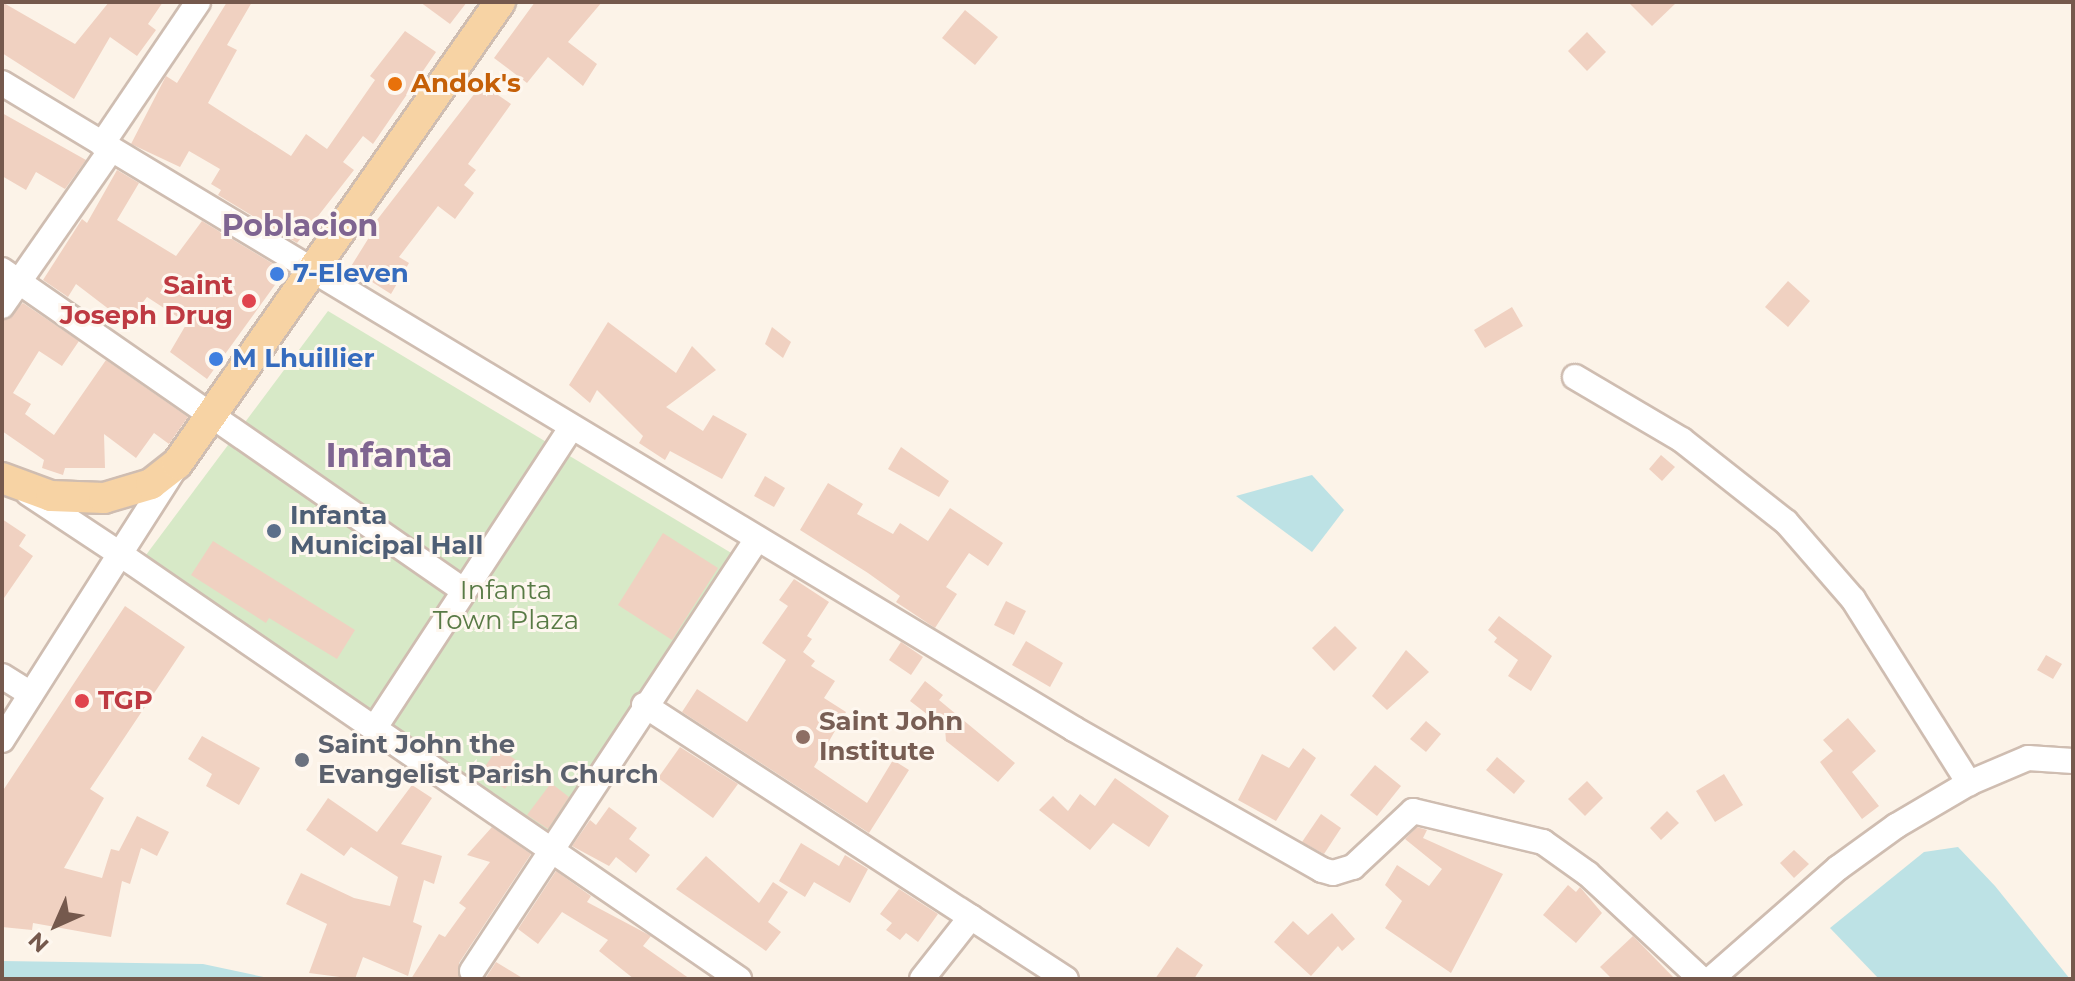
<!DOCTYPE html>
<style>
body{margin:0}
#map{position:relative;width:2075px;height:981px;overflow:hidden;background:#fcf3e8;font-family:Montserrat,sans-serif}
div>[style]{position:absolute}
[style*='--x']{left:calc(var(--x)*1px);top:calc(var(--y)*1px);width:calc(var(--w)*1px);rotate:calc(var(--a)*1deg)}
.green>*{inset:0;background:#d7e9c7}
.water>*{inset:0;background:#bde2e5}
.building>*{inset:0;background:#f0d1c1}
.roads{filter:drop-shadow(2px 0 #cfbdb1) drop-shadow(-2px 0 #cfbdb1) drop-shadow(0 2px #cfbdb1) drop-shadow(0 -2px #cfbdb1)}
.minor>*{height:24px;margin:-12px;padding:0 12px;transform-origin:12px;border-radius:12px;background:#fff}
.major>*{height:30px;margin:-15px;padding:0 15px;transform-origin:15px;border-radius:15px;background:#f7d3a4}
.dots>*{width:22px;height:22px;translate:-50% -50%;box-sizing:border-box;border:4px solid #fef7ef;border-radius:50%}
span{translate:-50% -50%;white-space:nowrap;text-align:center;line-height:1.15;-webkit-text-stroke:6px #fef7ef;paint-order:stroke}
.food-label{font-size:26px;color:#c56008;font-weight:700}
.left{translate:0 -50%;text-align:left}
.shop-label{font-size:26px;color:#366cbe;font-weight:700}
.health-label{font-size:26px;color:#be3a42;font-weight:700}
.right{translate:-100% -50%;text-align:right}
.service-label{font-size:26px;color:#4e5e75;font-weight:700}
.park-label{font-size:26px;color:#587a45}
.education-label{font-size:26px;color:#785e54;font-weight:700}
.worship-label{font-size:26px;color:#5b616d;font-weight:700}
.quarter-label{font-size:30px;color:#7f6591;font-weight:700}
.district-label{font-size:34px;color:#7f6591;font-weight:700}
.frame{position:absolute;inset:0;border:4px solid #75594d;pointer-events:none}
.north{position:absolute;left:16px;top:885px;width:80px;height:80px;-webkit-text-stroke:6px #fef7ef;paint-order:stroke;rotate:225deg;font-size:22px;font-weight:700;line-height:32px;text-align:center;color:#75594d}
.north::after{content:'';display:block;margin:auto;width:28px;height:36px;background:#75594d;clip-path:polygon(50% 0,100% 100%,50% 72%,0 100%)}
</style>
<div id="map">
<div class="green">
<i style="clip-path:polygon(328px 311px,733px 554px,555px 835px,143px 559px)"></i>
</div>
<div class="water">
<i style="clip-path:polygon(1312px 475px,1344px 510px,1312px 552px,1236px 496px)"></i>
<i style="clip-path:polygon(1958px 847px,1995px 886px,2070px 979px,1879px 979px,1830px 928px,1924px 852px)"></i>
<i style="clip-path:polygon(2px 961px,203px 964px,273px 979px,2px 979px)"></i>
</div>
<div class="building">
<i style="clip-path:polygon(2px 2px,75px 44px,109px 2px,163px 2px,148px 24px,156px 30px,137px 56px,110px 37px,74px 99px,2px 53px)"></i>
<i style="clip-path:polygon(227px 2px,252px 2px,227px 45px,237px 50px,208px 103px,291px 156px,306px 134px,327px 149px,375px 80px,370px 76px,405px 31px,436px 52px,373px 144px,363px 136px,343px 162px,354px 170px,297px 243px,218px 195px,221px 190px,211px 184px,220px 169px,189px 151px,180px 167px,131px 144px,166px 76px,177px 83px)"></i>
<i style="clip-path:polygon(420px 2px,467px 2px,450px 24px)"></i>
<i style="clip-path:polygon(535px 2px,602px 2px,568px 42px,597px 64px,583px 86px,548px 57px,527px 83px,494px 58px)"></i>
<i style="clip-path:polygon(1628px 2px,1677px 2px,1652px 26px)"></i>
<i style="clip-path:polygon(965px 10px,998px 37px,975px 65px,942px 38px)"></i>
<i style="clip-path:polygon(1587px 32px,1606px 52px,1587px 71px,1568px 51px)"></i>
<i style="clip-path:polygon(482px 84px,511px 104px,468px 164px,476px 170px,464px 185px,474px 193px,455px 219px,438px 206px,399px 257px,409px 263px,391px 294px,350px 268px,373px 231px,370px 229px)"></i>
<i style="clip-path:polygon(2px 113px,86px 160px,65px 189px,36px 172px,26px 190px,2px 176px)"></i>
<i style="clip-path:polygon(117px 170px,139px 183px,117px 220px,176px 256px,202px 221px,285px 271px,207px 379px,170px 352px,187px 323px,147px 297px,127px 323px,76px 284px,68px 297px,43px 280px,82px 219px,87px 223px)"></i>
<i style="clip-path:polygon(1788px 281px,1810px 301px,1788px 327px,1765px 307px)"></i>
<i style="clip-path:polygon(23px 303px,79px 341px,62px 366px,39px 351px,13px 393px,31px 404px,25px 414px,54px 435px,106px 360px,188px 417px,169px 444px,154px 433px,136px 458px,104px 434px,105px 468px,65px 468px,63px 475px,42px 468px,44px 460px,2px 431px,2px 321px)"></i>
<i style="clip-path:polygon(1512px 307px,1523px 326px,1485px 348px,1474px 330px)"></i>
<i style="clip-path:polygon(608px 322px,676px 373px,692px 346px,716px 370px,666px 407px,703px 431px,713px 415px,747px 434px,722px 479px,670px 451px,665px 460px,639px 443px,643px 436px,597px 390px,590px 403px,569px 385px)"></i>
<i style="clip-path:polygon(772px 327px,791px 342px,783px 358px,765px 344px)"></i>
<i style="clip-path:polygon(901px 447px,949px 481px,939px 497px,888px 469px)"></i>
<i style="clip-path:polygon(1661px 455px,1675px 467px,1662px 481px,1649px 469px)"></i>
<i style="clip-path:polygon(765px 476px,785px 488px,774px 507px,754px 496px)"></i>
<i style="clip-path:polygon(828px 483px,863px 504px,857px 514px,893px 534px,900px 523px,928px 541px,950px 508px,1003px 543px,988px 566px,969px 553px,946px 587px,957px 594px,935px 628px,896px 602px,900px 596px,868px 573px,800px 530px)"></i>
<i style="clip-path:polygon(2px 519px,26px 535px,19px 546px,33px 556px,2px 601px)"></i>
<i style="clip-path:polygon(663px 533px,718px 568px,672px 640px,618px 605px)"></i>
<i style="clip-path:polygon(213px 541px,355px 630px,337px 659px,269px 618px,266px 623px,191px 575px)"></i>
<i style="clip-path:polygon(794px 579px,829px 602px,807px 636px,812px 639px,803px 652px,815px 661px,811px 666px,835px 681px,824px 698px,846px 712px,814px 767px,867px 803px,893px 760px,909px 770px,869px 833px,682px 712px,697px 689px,747px 722px,786px 660px,762px 643px,788px 606px,779px 600px)"></i>
<i style="clip-path:polygon(1006px 601px,1026px 611px,1014px 635px,994px 625px)"></i>
<i style="clip-path:polygon(125px 606px,185px 647px,90px 789px,104px 798px,64px 868px,102px 878px,111px 849px,119px 851px,137px 816px,169px 832px,157px 856px,141px 848px,130px 884px,122px 881px,111px 937px,33px 923px,32px 930px,2px 927px,2px 792px)"></i>
<i style="clip-path:polygon(1499px 616px,1552px 656px,1531px 691px,1508px 676px,1518px 660px,1494px 642px,1497px 638px,1488px 630px)"></i>
<i style="clip-path:polygon(1335px 626px,1357px 648px,1334px 671px,1312px 648px)"></i>
<i style="clip-path:polygon(1026px 641px,1063px 663px,1050px 687px,1012px 665px)"></i>
<i style="clip-path:polygon(901px 642px,923px 657px,911px 675px,889px 660px)"></i>
<i style="clip-path:polygon(1406px 650px,1429px 672px,1387px 710px,1372px 696px)"></i>
<i style="clip-path:polygon(2046px 655px,2062px 664px,2053px 679px,2037px 670px)"></i>
<i style="clip-path:polygon(925px 681px,943px 695px,939px 700px,1015px 763px,998px 782px,946px 741px,945px 728px,910px 701px)"></i>
<i style="clip-path:polygon(1848px 718px,1876px 751px,1852px 772px,1879px 806px,1862px 819px,1820px 762px,1833px 751px,1823px 740px)"></i>
<i style="clip-path:polygon(1426px 721px,1441px 734px,1426px 752px,1410px 739px)"></i>
<i style="clip-path:polygon(202px 736px,260px 768px,239px 805px,206px 786px,212px 774px,188px 759px)"></i>
<i style="clip-path:polygon(680px 747px,738px 784px,713px 818px,658px 778px)"></i>
<i style="clip-path:polygon(498px 748px,522px 764px,505px 789px,481px 772px)"></i>
<i style="clip-path:polygon(1303px 748px,1316px 758px,1276px 821px,1238px 800px,1262px 754px,1289px 768px)"></i>
<i style="clip-path:polygon(1497px 757px,1525px 781px,1514px 794px,1486px 770px)"></i>
<i style="clip-path:polygon(1375px 765px,1401px 786px,1377px 816px,1350px 795px)"></i>
<i style="clip-path:polygon(1724px 774px,1743px 805px,1715px 822px,1696px 791px)"></i>
<i style="clip-path:polygon(1115px 778px,1169px 816px,1149px 847px,1113px 823px,1090px 850px,1039px 810px,1053px 796px,1068px 811px,1080px 794px,1095px 806px)"></i>
<i style="clip-path:polygon(1587px 781px,1603px 798px,1585px 816px,1568px 799px)"></i>
<i style="clip-path:polygon(551px 783px,569px 797px,548px 829px,527px 815px)"></i>
<i style="clip-path:polygon(412px 785px,432px 798px,401px 844px,442px 856px,434px 884px,424px 880px,413px 922px,422px 926px,408px 976px,363px 957px,355px 979px,309px 973px,327px 924px,286px 904px,301px 873px,354px 898px,390px 906px,398px 877px,351px 847px,344px 856px,306px 830px,328px 798px,377px 832px)"></i>
<i style="clip-path:polygon(609px 807px,637px 828px,629px 839px,650px 855px,636px 873px,616px 857px,609px 866px,572px 846px,590px 820px,596px 825px)"></i>
<i style="clip-path:polygon(1667px 811px,1679px 823px,1661px 840px,1650px 828px)"></i>
<i style="clip-path:polygon(1321px 814px,1341px 828px,1324px 854px,1302px 842px)"></i>
<i style="clip-path:polygon(492px 827px,531px 854px,459px 963px,460px 979px,411px 979px,439px 934px,445px 937px,466px 908px,459px 903px,490px 862px,467px 855px)"></i>
<i style="clip-path:polygon(1417px 827px,1427px 830px,1423px 838px,1503px 874px,1451px 973px,1385px 928px,1402px 901px,1385px 885px,1397px 865px,1429px 886px,1442px 869px,1405px 839px)"></i>
<i style="clip-path:polygon(801px 843px,839px 866px,845px 855px,868px 869px,850px 903px,814px 882px,805px 897px,779px 881px)"></i>
<i style="clip-path:polygon(1794px 850px,1809px 864px,1794px 878px,1780px 863px)"></i>
<i style="clip-path:polygon(706px 856px,759px 903px,773px 882px,788px 892px,768px 922px,781px 932px,766px 951px,676px 889px)"></i>
<i style="clip-path:polygon(556px 871px,591px 896px,587px 902px,651px 936px,643px 946px,690px 979px,634px 979px,599px 951px,608px 940px,562px 912px,538px 944px,518px 929px)"></i>
<i style="clip-path:polygon(1568px 885px,1576px 892px,1580px 887px,1602px 913px,1576px 943px,1543px 915px)"></i>
<i style="clip-path:polygon(899px 889px,938px 914px,918px 942px,906px 933px,900px 940px,886px 930px,892px 923px,880px 914px)"></i>
<i style="clip-path:polygon(1332px 913px,1355px 939px,1342px 951px,1338px 946px,1311px 976px,1274px 942px,1293px 921px,1308px 935px)"></i>
<i style="clip-path:polygon(1633px 936px,1637px 940px,1675px 979px,1612px 979px,1600px 967px)"></i>
<i style="clip-path:polygon(1177px 947px,1203px 965px,1194px 979px,1155px 979px)"></i>
<i style="clip-path:polygon(496px 962px,524px 979px,485px 979px)"></i>
</div>
<div class="roads">
<div class="minor">
<i style="--x:2;--y:83;--w:1252;--a:31.07"></i>
<i style="--x:1074;--y:729;--w:285;--a:29.6"></i>
<i style="--x:1322;--y:870;--w:11;--a:15"></i>
<i style="--x:1333;--y:873;--w:21;--a:-17"></i>
<i style="--x:1353;--y:867;--w:82;--a:-43"></i>
<i style="--x:1413;--y:811;--w:134;--a:13.4"></i>
<i style="--x:1543;--y:842;--w:55;--a:35.4"></i>
<i style="--x:1588;--y:874;--w:154;--a:42.9"></i>
<i style="--x:102;--y:144;--w:171;--a:-55.9"></i>
<i style="--x:2;--y:270;--w:561;--a:34.77"></i>
<i style="--x:2;--y:306;--w:190;--a:-55.1"></i>
<i style="--x:1575;--y:377;--w:124;--a:30.5"></i>
<i style="--x:1682;--y:440;--w:132;--a:38.3"></i>
<i style="--x:1786;--y:522;--w:102;--a:49"></i>
<i style="--x:1853;--y:599;--w:218;--a:57.8"></i>
<i style="--x:173;--y:471;--w:98;--a:122.6"></i>
<i style="--x:120;--y:554;--w:751;--a:34.47"></i>
<i style="--x:2;--y:676;--w:34;--a:32"></i>
<i style="--x:644;--y:705;--w:503;--a:33"></i>
<i style="--x:374;--y:729;--w:360;--a:-56.8"></i>
<i style="--x:2;--y:740;--w:220;--a:-57.6"></i>
<i style="--x:120;--y:554;--w:110;--a:-146.5"></i>
<i style="--x:472;--y:971;--w:518;--a:-56.59"></i>
<i style="--x:922;--y:979;--w:79;--a:-51.7"></i>
<i style="--x:1711;--y:979;--w:169;--a:-41.2"></i>
<i style="--x:1838;--y:868;--w:72;--a:-35.9"></i>
<i style="--x:1896;--y:826;--w:85;--a:-30.5"></i>
<i style="--x:1969;--y:783;--w:64;--a:-23"></i>
<i style="--x:2028;--y:758;--w:45;--a:3.8"></i>
</div>
<div class="major">
<i style="--x:2;--y:478;--w:52;--a:20.2"></i>
<i style="--x:51;--y:496;--w:53;--a:2.2"></i>
<i style="--x:104;--y:498;--w:49;--a:-16.6"></i>
<i style="--x:151;--y:484;--w:33;--a:-38"></i>
<i style="--x:177;--y:464;--w:564;--a:-55.04"></i>
</div>
</div>
<div class="dots">
<i style="left:395px;top:84px;background:#e8710a"></i>
<i style="left:277px;top:274px;background:#3f7fe0"></i>
<i style="left:249px;top:301px;background:#e0444e"></i>
<i style="left:216px;top:359px;background:#3f7fe0"></i>
<i style="left:274px;top:531px;background:#5c6f8a"></i>
<i style="left:82px;top:701px;background:#e0444e"></i>
<i style="left:803px;top:737px;background:#8d6e63"></i>
<i style="left:302px;top:760px;background:#6b7280"></i>
</div>
<div class="food-label">
<span class="left" style="left:411px;top:84px">Andok's</span>
</div>
<div class="shop-label">
<span class="left" style="left:293px;top:274px">7-Eleven</span>
<span class="left" style="left:232px;top:359px">M Lhuillier</span>
</div>
<div class="health-label">
<span class="right" style="left:233px;top:301px">Saint<br>Joseph Drug</span>
<span class="left" style="left:98px;top:701px">TGP</span>
</div>
<div class="service-label">
<span class="left" style="left:290px;top:531px">Infanta<br>Municipal Hall</span>
</div>
<div class="park-label">
<span style="left:506px;top:606px">Infanta<br>Town Plaza</span>
</div>
<div class="education-label">
<span class="left" style="left:819px;top:737px">Saint John<br>Institute</span>
</div>
<div class="worship-label">
<span class="left" style="left:318px;top:760px">Saint John the<br>Evangelist Parish Church</span>
</div>
<div class="quarter-label">
<span style="left:300px;top:226px">Poblacion</span>
</div>
<div class="district-label">
<span style="left:389px;top:456px">Infanta</span>
</div>
<div class="frame"></div>
<div class="north">N</div>
</div>
